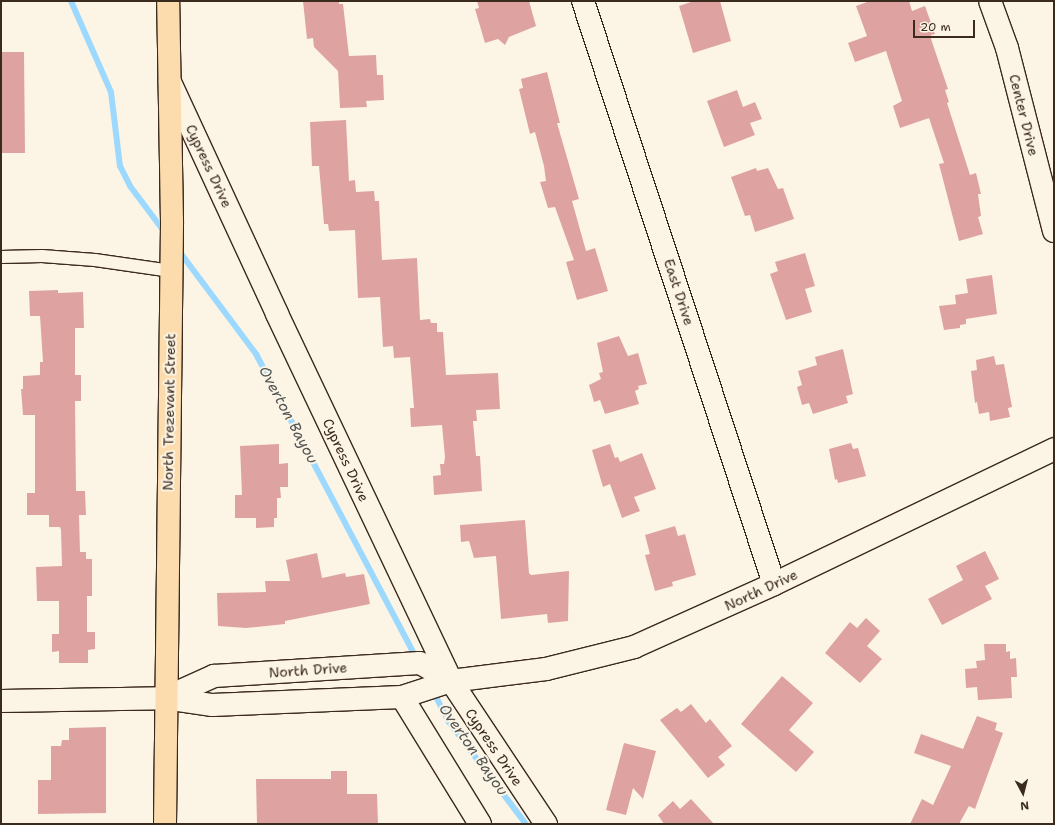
<!DOCTYPE html>
<style>
body{margin:0}
#map{position:relative;width:1055px;height:825px;overflow:hidden;background:#fcf5e5;font-family:"Shantell Sans",sans-serif}
div>[style]{position:absolute}
[style*='--x']{left:calc(var(--x)*1px);top:calc(var(--y)*1px);width:calc(var(--w)*1px);rotate:calc(var(--a)*1deg)}
.stream>*{height:6px;margin:-3px;padding:0 3px;transform-origin:3px;border-radius:3px;background:#9dd9fe}
.building>*{inset:0;background:#dea3a0}
.roads{filter:drop-shadow(1px 0 #3b2a1e) drop-shadow(-1px 0 #3b2a1e) drop-shadow(0 1px #3b2a1e) drop-shadow(0 -1px #3b2a1e)}
.lane>*{height:12px;margin:-6px;padding:0 6px;transform-origin:6px;border-radius:6px;background:#fcf5e5}
.street>*{height:22px;margin:-11px;padding:0 11px;transform-origin:11px;border-radius:11px;background:#fcf5e5}
.primary>*{height:22px;margin:-11px;padding:0 11px;transform-origin:11px;border-radius:11px;background:#fcdcac}
span{translate:-50% -50%;white-space:nowrap;text-align:center;line-height:1.15;-webkit-text-stroke:4px #fcf5e5;paint-order:stroke}
.street-label{font-size:14px;color:#3b2a1e}
.water-label{font-size:15px;color:#545656;font-style:italic}
.frame{position:absolute;inset:0;border:2px solid #3b2a1e;pointer-events:none}
.north{position:absolute;left:1003px;top:773px;width:40px;height:40px;-webkit-text-stroke:3px #fcf5e5;paint-order:stroke;rotate:173deg;font-size:11px;font-weight:700;line-height:16px;text-align:center;color:#3b2a1e}
.north::after{content:'';display:block;margin:auto;width:14px;height:18px;background:#3b2a1e;clip-path:polygon(50% 0,100% 100%,50% 72%,0 100%)}
.scale{position:absolute;left:913px;top:20px;width:62px;height:18px;box-sizing:border-box;border:2px solid #3b2a1e;border-top:0;padding-left:5px;font-size:12px;line-height:14px;white-space:nowrap;color:#3b2a1e;-webkit-text-stroke:3px #fcf5e5;paint-order:stroke}
</style>
<div id="map">
<div class="stream">
<i style="--x:71;--y:1;--w:99;--a:66.3"></i>
<i style="--x:111;--y:92;--w:75;--a:83.1"></i>
<i style="--x:120;--y:166;--w:22;--a:63"></i>
<i style="--x:130;--y:186;--w:60;--a:53.1"></i>
<i style="--x:179;--y:251;--w:129;--a:53.2"></i>
<i style="--x:256;--y:354;--w:346;--a:62.2"></i>
<i style="--x:433;--y:691;--w:35;--a:63"></i>
<i style="--x:449;--y:722;--w:128;--a:53"></i>
</div>
<div class="building">
<i style="clip-path:polygon(303px 1px,339px 1px,339px 4px,343px 4px,349px 56px,376px 55px,377px 75px,383px 75px,384px 100px,366px 101px,367px 107px,340px 108px,338px 71px,314px 47px,313px 38px,307px 39px)"></i>
<i style="clip-path:polygon(477px 1px,529px 1px,536px 26px,509px 37px,505px 45px,498px 39px,485px 43px,475px 9px,479px 8px)"></i>
<i style="clip-path:polygon(694px 1px,720px 1px,731px 41px,693px 53px,679px 6px)"></i>
<i style="clip-path:polygon(870px 1px,909px 1px,912px 11px,925px 6px,935px 34px,931px 35px,931px 39px,948px 89px,945px 90px,949px 102px,947px 103px,970px 175px,976px 173px,981px 194px,978px 194px,981px 216px,978px 217px,983px 234px,959px 241px,939px 164px,944px 163px,929px 118px,900px 128px,893px 106px,902px 101px,886px 51px,855px 62px,848px 43px,867px 36px,856px 6px)"></i>
<i style="clip-path:polygon(1px 52px,24px 52px,25px 153px,1px 153px)"></i>
<i style="clip-path:polygon(547px 72px,560px 123px,557px 123px,579px 199px,572px 201px,586px 251px,595px 248px,608px 291px,577px 300px,566px 262px,574px 260px,555px 207px,548px 208px,540px 182px,546px 181px,544px 166px,535px 132px,530px 134px,519px 89px,523px 88px,521px 79px)"></i>
<i style="clip-path:polygon(737px 90px,743px 107px,755px 102px,762px 119px,750px 123px,755px 135px,724px 147px,707px 101px)"></i>
<i style="clip-path:polygon(346px 120px,349px 181px,355px 180px,356px 192px,374px 191px,375px 201px,379px 201px,382px 260px,417px 258px,420px 320px,430px 319px,431px 323px,437px 323px,437px 332px,443px 332px,446px 375px,498px 373px,500px 409px,476px 410px,477px 421px,473px 421px,476px 456px,480px 456px,482px 491px,434px 495px,433px 476px,441px 475px,440px 464px,444px 464px,445px 457px,442px 425px,411px 427px,410px 408px,414px 408px,410px 357px,394px 358px,393px 346px,383px 347px,380px 297px,358px 298px,355px 230px,329px 231px,328px 224px,324px 224px,319px 166px,312px 166px,310px 122px)"></i>
<i style="clip-path:polygon(756px 168px,757px 171px,768px 168px,778px 189px,783px 188px,794px 219px,755px 232px,750px 215px,745px 216px,731px 177px)"></i>
<i style="clip-path:polygon(805px 253px,815px 286px,805px 289px,812px 312px,786px 320px,770px 274px,778px 271px,775px 262px)"></i>
<i style="clip-path:polygon(992px 275px,997px 314px,966px 319px,966px 324px,960px 325px,960px 328px,944px 330px,939px 306px,956px 304px,955px 295px,968px 293px,966px 279px)"></i>
<i style="clip-path:polygon(58px 290px,58px 293px,83px 292px,84px 328px,75px 328px,75px 375px,81px 375px,81px 401px,75px 401px,76px 491px,85px 491px,86px 515px,79px 515px,80px 552px,86px 552px,86px 559px,92px 559px,92px 596px,87px 596px,87px 632px,95px 632px,95px 649px,88px 650px,88px 663px,59px 663px,59px 651px,52px 652px,52px 634px,59px 634px,59px 601px,37px 601px,36px 567px,62px 566px,61px 530px,60px 527px,49px 527px,49px 515px,27px 515px,27px 493px,35px 493px,35px 415px,23px 415px,21px 389px,23px 389px,23px 376px,40px 375px,40px 362px,43px 362px,40px 316px,30px 316px,29px 291px)"></i>
<i style="clip-path:polygon(619px 336px,628px 356px,638px 353px,647px 384px,638px 386px,639px 389px,635px 391px,639px 404px,605px 414px,600px 400px,594px 402px,589px 385px,601px 379px,599px 373px,603px 372px,597px 343px)"></i>
<i style="clip-path:polygon(843px 349px,853px 394px,846px 396px,848px 403px,813px 414px,809px 403px,802px 405px,797px 387px,802px 385px,798px 371px,817px 365px,815px 357px)"></i>
<i style="clip-path:polygon(994px 356px,996px 365px,1004px 364px,1012px 407px,1008px 408px,1010px 417px,990px 421px,989px 412px,979px 414px,977px 402px,975px 403px,971px 371px,977px 370px,976px 360px)"></i>
<i style="clip-path:polygon(851px 443px,853px 449px,858px 448px,866px 476px,838px 483px,837px 479px,835px 480px,829px 449px)"></i>
<i style="clip-path:polygon(279px 444px,279px 464px,288px 463px,288px 487px,280px 487px,281px 498px,277px 498px,277px 518px,274px 518px,274px 527px,256px 528px,256px 518px,235px 518px,235px 495px,242px 495px,240px 446px)"></i>
<i style="clip-path:polygon(610px 444px,615px 458px,618px 457px,620px 462px,642px 453px,656px 489px,634px 497px,640px 511px,622px 518px,610px 484px,603px 487px,592px 450px)"></i>
<i style="clip-path:polygon(525px 520px,529px 573px,531px 575px,569px 571px,568px 621px,548px 623px,547px 614px,501px 619px,496px 556px,474px 558px,469px 541px,461px 542px,460px 525px)"></i>
<i style="clip-path:polygon(675px 526px,678px 536px,685px 534px,696px 575px,672px 582px,673px 586px,655px 591px,645px 555px,650px 554px,645px 535px)"></i>
<i style="clip-path:polygon(985px 551px,999px 579px,985px 586px,992px 599px,942px 625px,928px 599px,963px 580px,956px 566px)"></i>
<i style="clip-path:polygon(317px 553px,322px 578px,345px 573px,346px 577px,364px 574px,370px 604px,285px 621px,285px 624px,246px 628px,218px 626px,217px 593px,266px 592px,265px 581px,290px 581px,286px 560px)"></i>
<i style="clip-path:polygon(866px 618px,880px 631px,867px 646px,882px 659px,860px 683px,825px 653px,850px 622px,857px 628px)"></i>
<i style="clip-path:polygon(984px 644px,1006px 644px,1006px 652px,1010px 651px,1010px 659px,1016px 658px,1017px 677px,1011px 677px,1012px 698px,978px 700px,977px 687px,966px 688px,965px 669px,977px 668px,976px 661px,985px 660px)"></i>
<i style="clip-path:polygon(782px 676px,813px 703px,789px 730px,814px 752px,796px 772px,741px 724px)"></i>
<i style="clip-path:polygon(691px 704px,706px 723px,710px 719px,732px 746px,718px 757px,725px 765px,708px 778px,660px 720px,677px 708px,681px 712px)"></i>
<i style="clip-path:polygon(977px 716px,997px 723px,995px 730px,1003px 733px,975px 809px,969px 806px,959px 824px,910px 824px,922px 799px,933px 805px,951px 766px,914px 753px,921px 734px,963px 749px)"></i>
<i style="clip-path:polygon(106px 727px,106px 813px,38px 814px,38px 780px,51px 780px,51px 746px,61px 746px,62px 740px,69px 740px,69px 728px)"></i>
<i style="clip-path:polygon(624px 743px,656px 751px,643px 799px,633px 788px,626px 815px,606px 810px)"></i>
<i style="clip-path:polygon(331px 771px,347px 771px,347px 794px,377px 794px,378px 824px,257px 824px,256px 779px,331px 779px)"></i>
<i style="clip-path:polygon(691px 799px,714px 824px,664px 824px,658px 815px,673px 801px,680px 809px)"></i>
</div>
<div class="roads">
<div class="lane">
<i style="--x:1;--y:257;--w:41;--a:-1.4"></i>
<i style="--x:42;--y:256;--w:53;--a:4.3"></i>
<i style="--x:95;--y:260;--w:77;--a:8.2"></i>
</div>
<div class="street">
<i style="--x:583;--y:1;--w:613;--a:71.86"></i>
<i style="--x:990;--y:1;--w:50;--a:70.1"></i>
<i style="--x:1007;--y:48;--w:189;--a:75.6"></i>
<i style="--x:170;--y:82;--w:255;--a:65.2"></i>
<i style="--x:277;--y:314;--w:406;--a:64.6"></i>
<i style="--x:451;--y:681;--w:172;--a:56.4"></i>
<i style="--x:402;--y:697;--w:149;--a:58.4"></i>
<i style="--x:165;--y:698;--w:54;--a:-24.2"></i>
<i style="--x:214;--y:676;--w:206;--a:-3.6"></i>
<i style="--x:420;--y:663;--w:36;--a:30"></i>
<i style="--x:1;--y:701;--w:164;--a:-1"></i>
<i style="--x:165;--y:698;--w:48;--a:8.5"></i>
<i style="--x:212;--y:705;--w:190;--a:-2.4"></i>
<i style="--x:402;--y:697;--w:52;--a:-18.1"></i>
<i style="--x:451;--y:681;--w:96;--a:-7.2"></i>
<i style="--x:546;--y:669;--w:91;--a:-14"></i>
<i style="--x:634;--y:647;--w:154;--a:-24.2"></i>
<i style="--x:774;--y:584;--w:311;--a:-25.7"></i>
</div>
<div class="primary">
<i style="--x:165;--y:824;--w:603;--a:-89.33"></i>
<i style="--x:172;--y:221;--w:220;--a:-91"></i>
</div>
</div>
<div class="street-label">
<span style="left:1024px;top:115px;rotate:76deg">Center Drive</span>
<span style="left:209px;top:166px;rotate:65deg">Cypress Drive</span>
<span style="left:679px;top:292px;rotate:72deg">East Drive</span>
<span style="left:169px;top:412px;rotate:-89deg">North Trezevant Street</span>
<span style="left:346px;top:460px;rotate:65deg">Cypress Drive</span>
<span style="left:761px;top:590px;rotate:-25deg">North Drive</span>
<span style="left:308px;top:670px;rotate:-4deg">North Drive</span>
<span style="left:494px;top:747px;rotate:56deg">Cypress Drive</span>
</div>
<div class="water-label">
<span style="left:288px;top:415px;rotate:62deg">Overton Bayou</span>
<span style="left:473px;top:750px;rotate:55deg">Overton Bayou</span>
</div>
<div class="frame"></div>
<div class="north">N</div>
<div class="scale">20 m</div>
</div>
